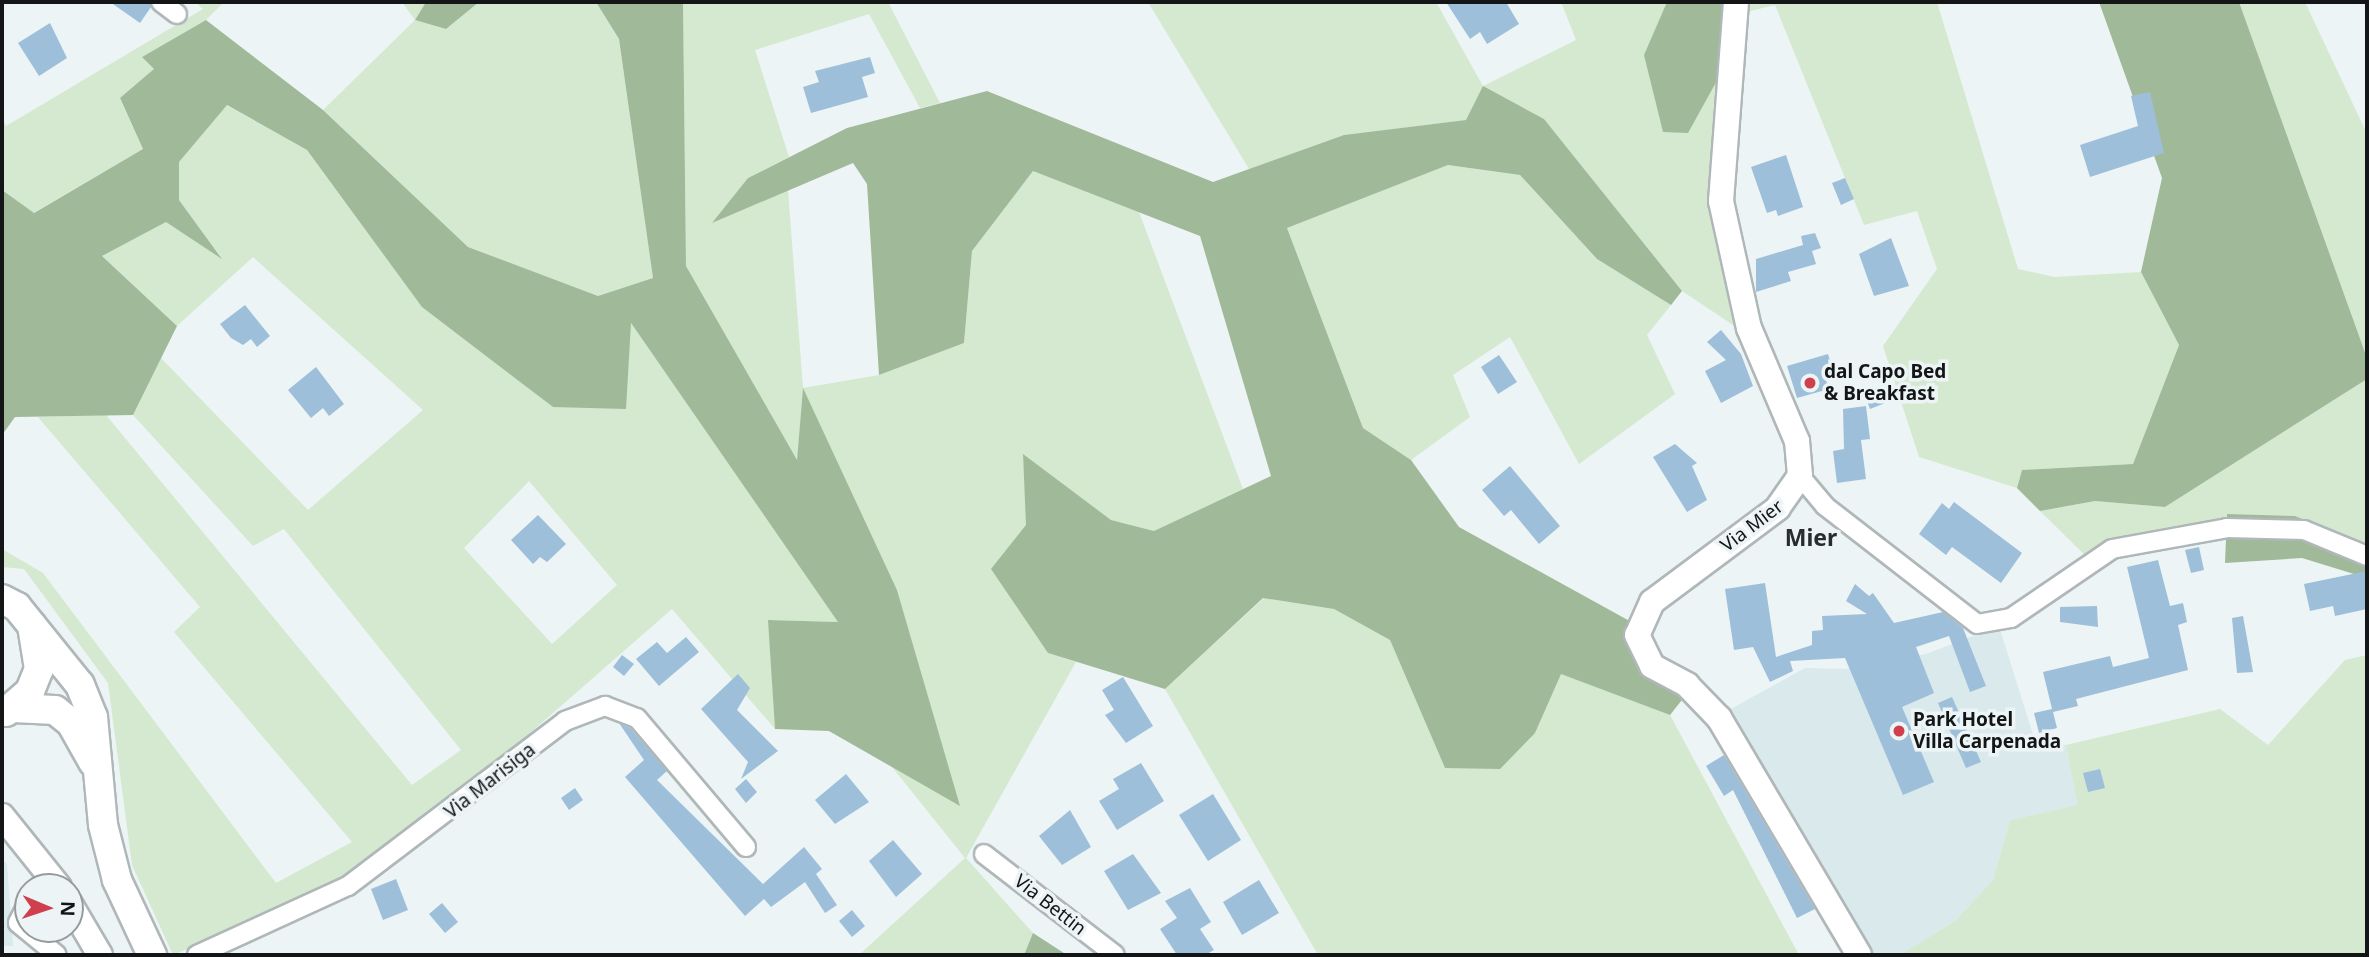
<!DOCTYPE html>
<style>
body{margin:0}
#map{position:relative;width:2369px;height:957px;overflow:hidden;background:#ecf4f5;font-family:"Noto Sans",sans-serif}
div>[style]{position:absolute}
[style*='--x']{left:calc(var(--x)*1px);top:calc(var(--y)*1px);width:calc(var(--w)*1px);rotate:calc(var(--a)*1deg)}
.built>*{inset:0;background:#d9e9ec}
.green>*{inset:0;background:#d4e9cf}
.forest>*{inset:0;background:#a0b999}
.building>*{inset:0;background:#9ebfda}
.roads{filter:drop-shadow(2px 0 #b0b7b9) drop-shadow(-2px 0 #b0b7b9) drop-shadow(0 2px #b0b7b9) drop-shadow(0 -2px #b0b7b9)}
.street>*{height:18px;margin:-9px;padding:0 9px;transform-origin:9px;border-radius:9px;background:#fff}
.secondary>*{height:24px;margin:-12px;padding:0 12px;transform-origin:12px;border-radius:12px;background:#fff}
.primary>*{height:28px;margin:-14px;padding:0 14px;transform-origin:14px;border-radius:14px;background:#fff}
.dots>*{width:19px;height:19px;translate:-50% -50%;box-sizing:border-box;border:4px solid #ecf4f5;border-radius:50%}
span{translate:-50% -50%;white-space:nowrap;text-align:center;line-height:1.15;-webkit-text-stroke:7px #ecf4f5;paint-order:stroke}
.poi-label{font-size:19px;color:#131516;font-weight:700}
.left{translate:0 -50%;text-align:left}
.street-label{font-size:19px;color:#131516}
.quarter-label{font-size:23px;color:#272c2d;font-weight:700}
.frame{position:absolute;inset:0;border:4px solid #131516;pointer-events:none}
.north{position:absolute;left:14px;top:873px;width:70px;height:70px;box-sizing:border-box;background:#ecf4f5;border:2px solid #959b9c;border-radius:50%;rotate:92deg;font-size:19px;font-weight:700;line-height:28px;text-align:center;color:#131516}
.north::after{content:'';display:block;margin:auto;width:24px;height:32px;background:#d0404c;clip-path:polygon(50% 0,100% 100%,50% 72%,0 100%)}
</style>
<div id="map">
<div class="built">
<i style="clip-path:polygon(1999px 626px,2034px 738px,2066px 745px,2079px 805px,2010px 820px,1993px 880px,1955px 921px,1900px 955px,1863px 955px,1720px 715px,1805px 668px,1846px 669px,1926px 654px)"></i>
<i style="clip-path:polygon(2px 859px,7px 864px,13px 946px,2px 946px)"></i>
</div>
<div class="green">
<i style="clip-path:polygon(195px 2px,224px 2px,206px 20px,142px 57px,154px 69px,120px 99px,143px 149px,33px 213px,2px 194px,2px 119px,6px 126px,203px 9px)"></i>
<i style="clip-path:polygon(402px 2px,426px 2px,415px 20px,446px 29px,479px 2px,596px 2px,619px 39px,653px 278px,598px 296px,468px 247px,323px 110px,415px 20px)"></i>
<i style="clip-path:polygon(683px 2px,888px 2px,940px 103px,920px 108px,869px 14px,755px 50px,789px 157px,748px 178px,714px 222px,788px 190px,803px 388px,879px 375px,964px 343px,972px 251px,1033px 171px,1139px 212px,1243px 489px,1154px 531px,1111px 520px,1023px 455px,1027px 525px,1048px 653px,1076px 662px,966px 858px,1033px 933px,1024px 955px,859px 955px,965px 858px,892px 767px,959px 805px,897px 590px,803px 390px,797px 461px,686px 266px)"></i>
<i style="clip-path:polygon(1148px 2px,1436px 2px,1483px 86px,1576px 40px,1561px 2px,1667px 2px,1645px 55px,1725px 66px,1714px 180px,1742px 331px,1682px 291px,1544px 119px,1483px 87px,1467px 120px,1344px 135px,1249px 169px)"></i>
<i style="clip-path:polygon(1732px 2px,1937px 2px,2018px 269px,2054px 277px,2141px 272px,2179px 345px,2133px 464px,2022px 470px,2017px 488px,1919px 457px,1883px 346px,1937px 269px,1917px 211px,1864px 225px,1775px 5px,1730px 16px)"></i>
<i style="clip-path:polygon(2239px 2px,2305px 2px,2367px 134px,2367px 358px)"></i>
<i style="clip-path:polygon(evenodd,226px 105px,307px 150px,422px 306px,553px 407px,630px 322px,839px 622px,769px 620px,775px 729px,672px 609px,443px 809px,338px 887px,173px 955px,132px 865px,108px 683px,24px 569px,2px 567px,2px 549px,43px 573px,276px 883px,352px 842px,174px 632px,200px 607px,38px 417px,106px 415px,412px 785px,461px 750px,284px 529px,253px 546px,133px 415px,161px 358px,308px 510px,423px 410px,253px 257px,177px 326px,102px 256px,166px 222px,221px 257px,179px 200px,179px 162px,226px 105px,529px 481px,617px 585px,552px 644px,464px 548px,529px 481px)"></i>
<i style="clip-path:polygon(1448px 165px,1520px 175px,1597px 259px,1671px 305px,1647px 335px,1675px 394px,1579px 464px,1510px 337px,1453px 375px,1470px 417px,1411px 460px,1363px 428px,1287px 228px)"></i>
<i style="clip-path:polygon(2367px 379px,2367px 546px,2295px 516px,2227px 514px,2226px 531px,2114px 551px,2094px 564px,2040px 511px,2095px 501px,2165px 507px)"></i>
<i style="clip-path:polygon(1264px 598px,1334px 609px,1390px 640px,1445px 768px,1535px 733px,1560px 673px,1670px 715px,1799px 955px,1318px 955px,1165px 689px)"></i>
<i style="clip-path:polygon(2367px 655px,2367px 955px,1900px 955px,1955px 921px,1993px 880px,2010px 820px,2078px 805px,2066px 745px,2220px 709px,2268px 745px,2345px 660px)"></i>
</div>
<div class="forest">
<i style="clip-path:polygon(426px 2px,479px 2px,446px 29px,415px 20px)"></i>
<i style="clip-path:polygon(596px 2px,683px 2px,686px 266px,797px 460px,803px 388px,897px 590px,960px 806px,829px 731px,775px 729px,768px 620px,838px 622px,631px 323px,626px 409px,553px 407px,422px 307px,307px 150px,227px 105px,179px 162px,179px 200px,222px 259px,166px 222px,102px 256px,177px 326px,133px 415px,15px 417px,2px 435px,2px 190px,34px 213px,143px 149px,120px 98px,154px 69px,142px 57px,206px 20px,323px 110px,468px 247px,598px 296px,653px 278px,619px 39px)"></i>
<i style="clip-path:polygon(1667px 2px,1732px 2px,1725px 66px,1688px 133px,1663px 132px,1644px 55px)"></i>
<i style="clip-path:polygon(2099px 2px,2239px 2px,2367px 358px,2367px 379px,2165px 507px,2095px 501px,2040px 511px,2017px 488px,2022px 470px,2133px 464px,2179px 345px,2141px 272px,2162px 178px)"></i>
<i style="clip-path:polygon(1483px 86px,1544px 119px,1682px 291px,1671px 305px,1597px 259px,1520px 175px,1448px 165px,1287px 228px,1363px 428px,1411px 460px,1459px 527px,1635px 624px,1636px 652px,1689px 691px,1670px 715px,1561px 674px,1535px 733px,1500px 769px,1445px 768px,1390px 640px,1334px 609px,1263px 598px,1165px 689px,1048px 653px,991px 569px,1026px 525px,1023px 454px,1111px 520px,1154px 531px,1271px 476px,1200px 236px,1033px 171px,972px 251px,964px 343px,879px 375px,867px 184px,853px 163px,712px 223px,748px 178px,847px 128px,987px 91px,1213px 182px,1344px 135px,1466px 120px)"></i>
<i style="clip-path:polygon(2227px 514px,2295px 516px,2367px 546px,2367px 578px,2302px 558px,2225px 563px)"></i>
<i style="clip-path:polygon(1033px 933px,1067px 955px,1024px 955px)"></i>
</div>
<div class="building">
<i style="clip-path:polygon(110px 2px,150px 2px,151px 7px,140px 23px)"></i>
<i style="clip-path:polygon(1446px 2px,1506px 2px,1519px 24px,1487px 44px,1480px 32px,1470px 39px)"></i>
<i style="clip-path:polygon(50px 23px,67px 58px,39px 76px,18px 43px)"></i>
<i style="clip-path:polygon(870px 57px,875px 73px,862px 77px,868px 97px,811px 113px,803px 87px,819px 82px,815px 71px)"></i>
<i style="clip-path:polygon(2150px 92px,2164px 153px,2090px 177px,2080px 145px,2138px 126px,2131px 96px)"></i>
<i style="clip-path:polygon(1786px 155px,1803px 207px,1778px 216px,1776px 210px,1767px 213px,1751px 167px)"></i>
<i style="clip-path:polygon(1845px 178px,1854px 199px,1841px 205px,1832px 183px)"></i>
<i style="clip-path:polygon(1815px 233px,1821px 248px,1812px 251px,1816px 264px,1788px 272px,1791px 281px,1756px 292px,1756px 259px,1803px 245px,1801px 236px)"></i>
<i style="clip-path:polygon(1891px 238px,1909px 286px,1874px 296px,1859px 254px)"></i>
<i style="clip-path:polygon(245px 305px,270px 336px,257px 347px,251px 339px,243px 345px,231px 338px,220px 324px)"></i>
<i style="clip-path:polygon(1721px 330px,1741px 354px,1753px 386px,1721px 403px,1705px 371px,1726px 360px,1707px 342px)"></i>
<i style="clip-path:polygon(1828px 354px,1834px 374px,1825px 377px,1829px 389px,1797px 398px,1787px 366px)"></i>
<i style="clip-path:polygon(1499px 355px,1517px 382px,1498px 394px,1481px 367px)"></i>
<i style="clip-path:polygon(316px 367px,344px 404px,329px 416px,323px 408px,311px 418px,288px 390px)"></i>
<i style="clip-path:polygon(1882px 387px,1888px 402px,1870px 409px,1864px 393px)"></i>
<i style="clip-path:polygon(1866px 406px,1870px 439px,1861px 440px,1866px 479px,1837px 483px,1833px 451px,1844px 449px,1843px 409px)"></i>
<i style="clip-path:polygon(1675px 444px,1697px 463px,1692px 466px,1707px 500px,1687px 512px,1653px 457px)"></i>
<i style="clip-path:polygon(1510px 466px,1560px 526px,1539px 544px,1511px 510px,1504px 516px,1482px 490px)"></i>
<i style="clip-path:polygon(1954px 502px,2022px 553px,2001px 583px,1952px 547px,1946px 555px,1919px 534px,1942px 503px,1949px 509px)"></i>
<i style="clip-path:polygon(538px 515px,566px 544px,547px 562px,540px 557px,533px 564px,511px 540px)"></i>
<i style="clip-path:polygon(2199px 547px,2204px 570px,2191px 573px,2185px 550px)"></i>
<i style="clip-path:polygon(2158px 560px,2170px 606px,2183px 603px,2187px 622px,2178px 625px,2188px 670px,2076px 699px,2078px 706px,2053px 712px,2057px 728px,2039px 733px,2034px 713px,2052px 709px,2043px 672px,2110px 656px,2113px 667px,2149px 658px,2127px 567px)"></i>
<i style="clip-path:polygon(2367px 571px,2367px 609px,2335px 616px,2333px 606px,2310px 611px,2304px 584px)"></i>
<i style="clip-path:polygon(1765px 583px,1776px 657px,1812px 645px,1812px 631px,1823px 630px,1822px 616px,1867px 614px,1846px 601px,1855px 584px,1869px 596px,1873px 593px,1894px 623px,1943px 612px,1963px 628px,1986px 686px,1970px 692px,1949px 636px,1916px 647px,1934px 693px,1902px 707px,1934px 782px,1903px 795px,1845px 658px,1790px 661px,1793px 671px,1770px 682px,1753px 647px,1734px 650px,1725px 589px)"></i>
<i style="clip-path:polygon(2097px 606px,2098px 627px,2060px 622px,2060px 607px)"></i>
<i style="clip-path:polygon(2243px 616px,2253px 672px,2237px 673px,2232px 618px)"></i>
<i style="clip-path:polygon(686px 637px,699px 652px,659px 686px,636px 659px,657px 642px,667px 653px)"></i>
<i style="clip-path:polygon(622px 655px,634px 664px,624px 676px,613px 667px)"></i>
<i style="clip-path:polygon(738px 674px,750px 688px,737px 710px,778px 751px,741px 779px,748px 762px,701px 709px)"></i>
<i style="clip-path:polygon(1123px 677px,1153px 726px,1126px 743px,1105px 715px,1114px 710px,1102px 690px)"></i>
<i style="clip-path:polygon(1952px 697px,1981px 762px,1966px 768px,1938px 703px)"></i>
<i style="clip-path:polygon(619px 723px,630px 728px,667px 771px,657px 780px,763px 884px,804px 847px,822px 869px,816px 874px,837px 905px,825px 913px,805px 882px,771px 907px,764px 899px,745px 916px,625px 777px,644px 760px)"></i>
<i style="clip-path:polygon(1724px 755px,1815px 909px,1797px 918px,1733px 790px,1724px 796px,1706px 766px)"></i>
<i style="clip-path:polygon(1141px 763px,1164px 801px,1117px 830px,1099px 801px,1119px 789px,1113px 779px)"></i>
<i style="clip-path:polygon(2100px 769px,2105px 788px,2088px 792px,2083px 773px)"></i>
<i style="clip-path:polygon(846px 774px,869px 802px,835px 824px,815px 800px)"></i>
<i style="clip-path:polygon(746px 779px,757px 792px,746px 803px,735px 789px)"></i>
<i style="clip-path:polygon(575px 788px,583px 800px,569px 810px,561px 798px)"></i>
<i style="clip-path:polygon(1213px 794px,1241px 840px,1208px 861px,1179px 815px)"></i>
<i style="clip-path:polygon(1070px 810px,1091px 847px,1062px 865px,1039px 836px)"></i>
<i style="clip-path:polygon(893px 840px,922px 874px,896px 897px,869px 861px)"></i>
<i style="clip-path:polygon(1133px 854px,1161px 893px,1128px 910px,1104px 871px)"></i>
<i style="clip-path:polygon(396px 879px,408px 910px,383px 920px,371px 889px)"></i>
<i style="clip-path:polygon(1259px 880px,1279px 913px,1242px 935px,1223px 902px)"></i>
<i style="clip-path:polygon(1190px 888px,1211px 922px,1200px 929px,1214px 950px,1205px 955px,1177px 955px,1160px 929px,1177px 918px,1165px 901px)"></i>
<i style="clip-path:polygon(442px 903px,458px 922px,445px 933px,429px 914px)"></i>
<i style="clip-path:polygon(852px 910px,865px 926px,852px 937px,839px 921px)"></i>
</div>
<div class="roads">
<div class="street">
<i style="--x:161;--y:2;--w:20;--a:37"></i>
<i style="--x:1800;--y:476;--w:39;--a:50"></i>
<i style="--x:1825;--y:506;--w:192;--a:37.8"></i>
<i style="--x:1977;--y:624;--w:35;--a:-10"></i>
<i style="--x:2011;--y:618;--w:122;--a:-34.3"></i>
<i style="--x:2112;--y:549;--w:117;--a:-10.3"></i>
<i style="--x:2227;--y:528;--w:77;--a:1.5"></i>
<i style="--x:2304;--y:530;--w:68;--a:22.4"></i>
<i style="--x:984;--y:854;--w:165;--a:37.6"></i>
<i style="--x:28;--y:903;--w:22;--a:117"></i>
<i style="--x:18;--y:923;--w:50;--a:39.4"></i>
<i style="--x:197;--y:955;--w:166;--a:-24.6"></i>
<i style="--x:348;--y:886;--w:273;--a:-37.2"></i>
<i style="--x:565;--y:721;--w:43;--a:-20.6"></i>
<i style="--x:605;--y:706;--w:34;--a:21"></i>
<i style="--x:637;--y:718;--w:169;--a:49.8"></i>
</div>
<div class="secondary">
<i style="--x:1736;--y:2;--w:200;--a:94.3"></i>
<i style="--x:1721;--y:201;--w:130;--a:77.6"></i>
<i style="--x:1749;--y:328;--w:123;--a:67"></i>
<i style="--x:1797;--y:441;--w:35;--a:85"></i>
<i style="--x:1800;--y:476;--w:39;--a:125"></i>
<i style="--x:1778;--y:508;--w:157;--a:143.3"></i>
<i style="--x:1652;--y:602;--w:36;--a:114"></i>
<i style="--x:1637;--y:635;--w:34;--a:64"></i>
<i style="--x:1652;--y:666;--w:40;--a:28"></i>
<i style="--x:1687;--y:685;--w:46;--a:45.9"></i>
<i style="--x:1719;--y:718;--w:275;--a:59.4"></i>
<i style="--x:2;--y:816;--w:91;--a:51.2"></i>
<i style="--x:70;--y:904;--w:59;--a:59.5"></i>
</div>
<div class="primary">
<i style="--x:2;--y:599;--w:17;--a:28"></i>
<i style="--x:17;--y:607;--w:100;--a:51.1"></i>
<i style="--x:80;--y:685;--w:35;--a:68"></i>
<i style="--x:93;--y:717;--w:108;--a:84.7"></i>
<i style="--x:103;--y:825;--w:57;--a:75.7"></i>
<i style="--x:117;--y:880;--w:83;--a:65"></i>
<i style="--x:13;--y:708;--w:42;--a:2.7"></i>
<i style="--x:55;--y:710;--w:21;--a:39"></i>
<i style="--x:71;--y:723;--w:45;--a:60.6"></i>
<i style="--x:6;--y:712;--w:32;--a:-41"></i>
<i style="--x:30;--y:691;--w:24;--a:-68"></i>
<i style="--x:39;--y:669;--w:44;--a:-99.2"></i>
</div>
</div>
<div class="dots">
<i style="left:1810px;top:383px;background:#d0404c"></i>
<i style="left:1899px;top:731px;background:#d0404c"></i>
</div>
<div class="poi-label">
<span class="left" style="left:1824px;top:383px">dal Capo Bed<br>&amp; Breakfast</span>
<span class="left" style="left:1913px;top:731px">Park Hotel<br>Villa Carpenada</span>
</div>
<div class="street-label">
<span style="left:1752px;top:526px;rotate:-37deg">Via Mier</span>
<span style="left:490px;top:781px;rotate:-38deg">Via Marisiga</span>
<span style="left:1050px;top:905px;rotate:38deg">Via Bettin</span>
</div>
<div class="quarter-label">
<span style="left:1811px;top:537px">Mier</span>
</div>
<div class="frame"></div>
<div class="north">N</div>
</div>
